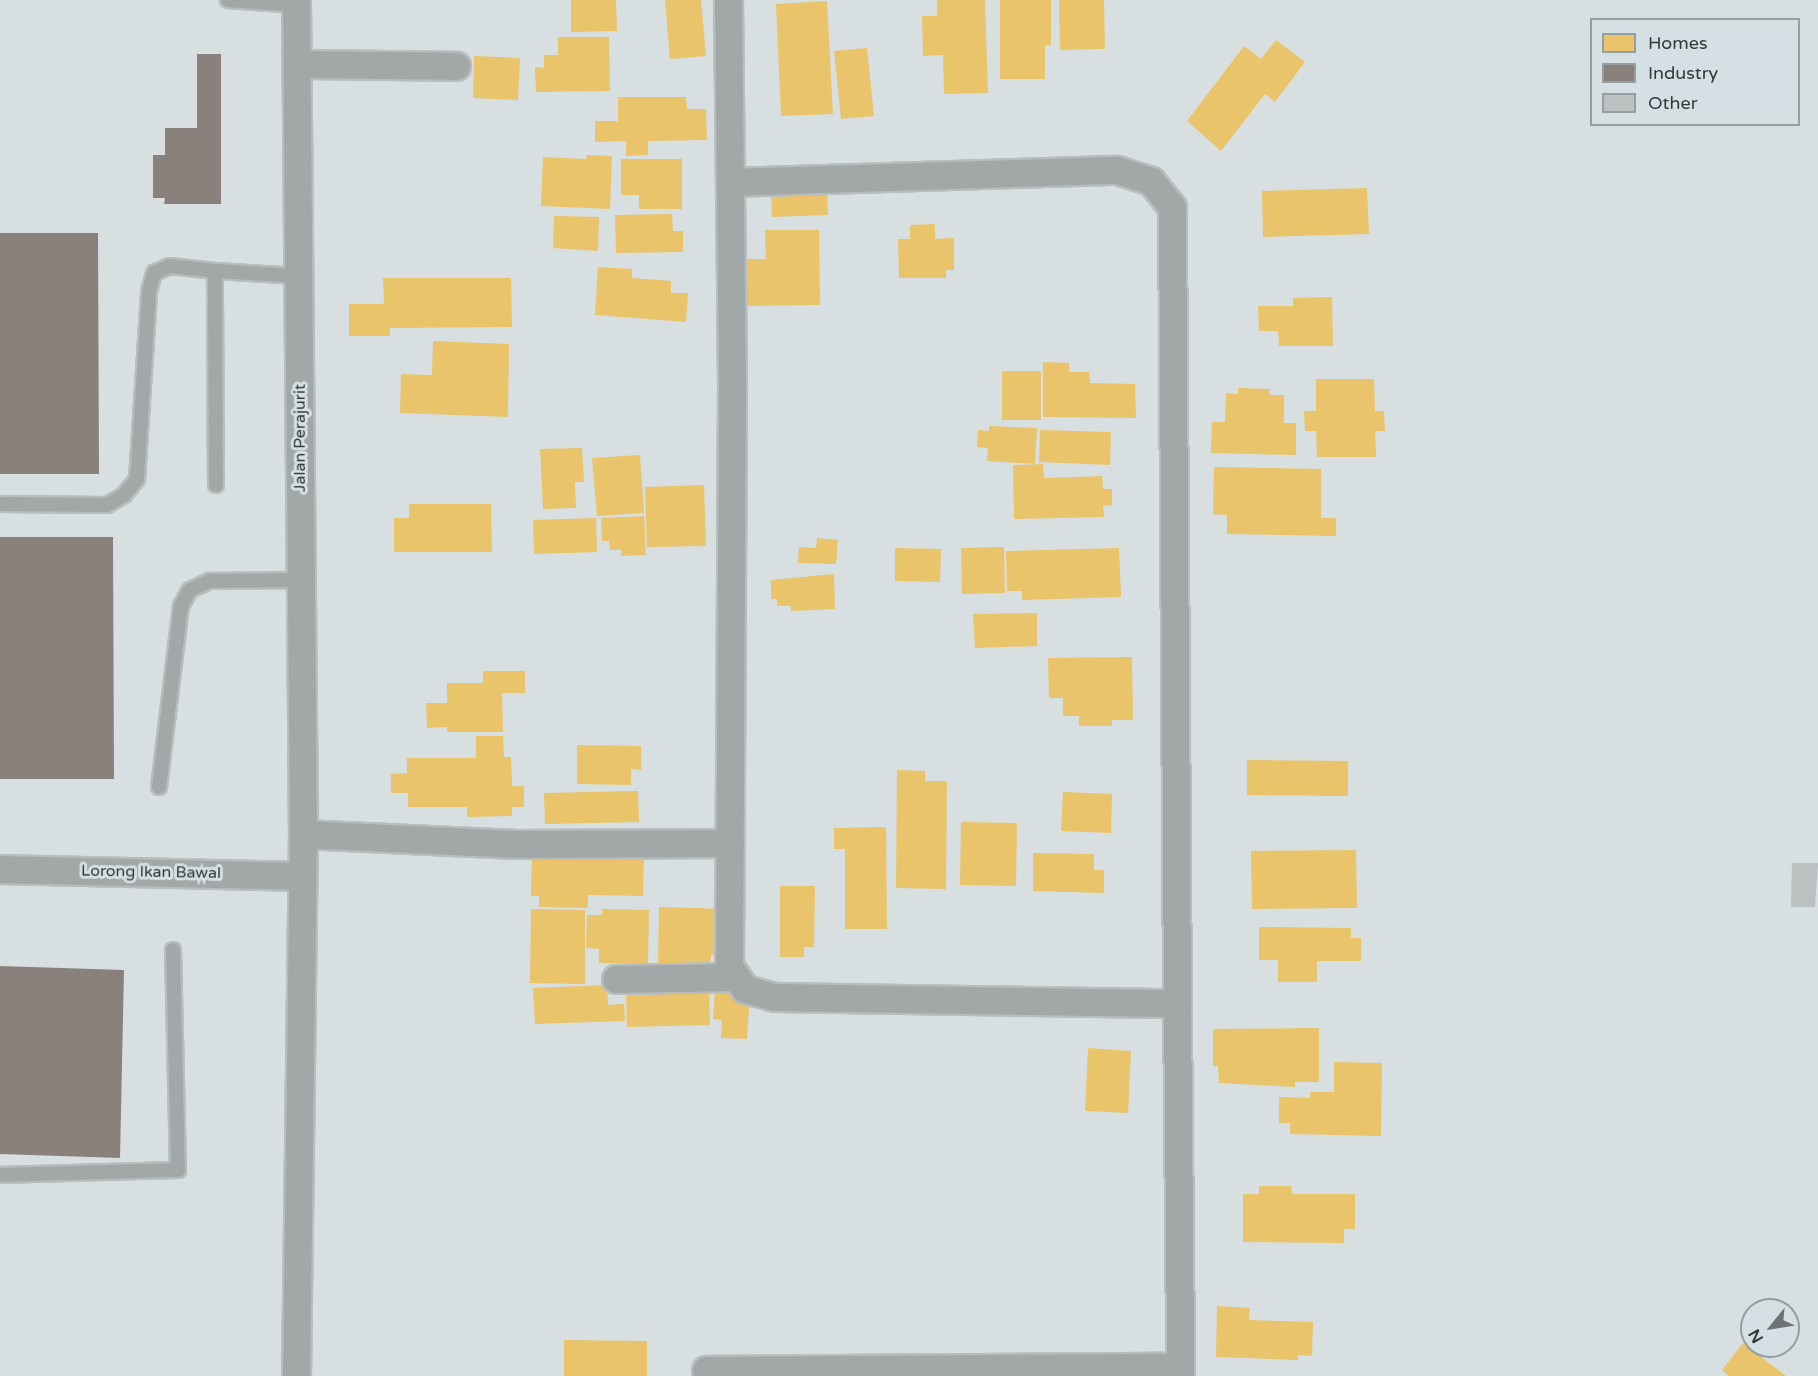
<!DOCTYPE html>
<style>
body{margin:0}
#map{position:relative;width:1818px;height:1376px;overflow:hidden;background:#d8dfe0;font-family:"Varela Round",sans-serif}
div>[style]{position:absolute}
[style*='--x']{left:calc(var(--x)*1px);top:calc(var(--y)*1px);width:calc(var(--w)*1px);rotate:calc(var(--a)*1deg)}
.homes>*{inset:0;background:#e9c46a}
.industry>*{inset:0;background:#8a817c}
.building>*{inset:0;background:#bbc0c1}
.roads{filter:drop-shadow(2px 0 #b8bdbe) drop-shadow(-2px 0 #b8bdbe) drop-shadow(0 2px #b8bdbe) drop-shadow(0 -2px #b8bdbe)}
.lane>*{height:14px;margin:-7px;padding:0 7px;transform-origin:7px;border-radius:7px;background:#a2a7a7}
.street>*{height:27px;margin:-13.5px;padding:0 13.5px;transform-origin:13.5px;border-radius:13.5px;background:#a2a7a7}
span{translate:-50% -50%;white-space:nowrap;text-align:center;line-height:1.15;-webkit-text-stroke:6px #d5e0e4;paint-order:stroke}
.street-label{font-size:16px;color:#343839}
.legend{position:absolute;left:1590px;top:18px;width:210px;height:108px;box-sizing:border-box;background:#d5e0e4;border:2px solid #959da0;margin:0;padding:8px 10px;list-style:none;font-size:18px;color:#343839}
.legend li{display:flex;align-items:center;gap:12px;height:30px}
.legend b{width:30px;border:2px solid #959da0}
.north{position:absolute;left:1740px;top:1298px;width:60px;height:60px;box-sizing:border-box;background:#d5e0e4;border:2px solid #959da0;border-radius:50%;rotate:240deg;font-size:16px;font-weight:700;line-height:24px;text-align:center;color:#343839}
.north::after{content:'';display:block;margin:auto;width:21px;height:27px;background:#6d7273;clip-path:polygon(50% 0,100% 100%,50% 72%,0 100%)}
</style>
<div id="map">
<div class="homes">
<i style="clip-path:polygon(571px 0,616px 0,617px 31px,571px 32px)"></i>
<i style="clip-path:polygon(665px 0,701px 0,706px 56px,670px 59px)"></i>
<i style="clip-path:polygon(937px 0,985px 0,988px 93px,944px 94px,943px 55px,923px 56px,922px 16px,937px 16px)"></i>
<i style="clip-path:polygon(1000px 0,1051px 0,1051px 45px,1045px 45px,1045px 79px,1000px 79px)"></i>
<i style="clip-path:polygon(1059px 0,1104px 0,1105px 49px,1060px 50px)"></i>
<i style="clip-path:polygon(827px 1px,833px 114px,781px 116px,776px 4px)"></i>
<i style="clip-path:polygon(558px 37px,609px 37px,610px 91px,536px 92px,535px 67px,544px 68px,544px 55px,558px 55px)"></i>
<i style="clip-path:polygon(1276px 40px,1305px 62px,1275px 102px,1265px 94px,1221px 151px,1187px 121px,1244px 46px,1261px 59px)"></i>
<i style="clip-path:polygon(867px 48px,874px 116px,841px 119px,834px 51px)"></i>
<i style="clip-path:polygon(474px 56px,520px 58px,518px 100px,473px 98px)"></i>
<i style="clip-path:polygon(618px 97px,686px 97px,687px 109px,706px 109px,707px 140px,648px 141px,648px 155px,626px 156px,626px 141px,595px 142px,595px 121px,618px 121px)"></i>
<i style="clip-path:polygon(587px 155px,612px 156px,610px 209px,541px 206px,543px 157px,586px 159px)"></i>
<i style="clip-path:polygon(621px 159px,682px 159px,682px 209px,639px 209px,639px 195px,621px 195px)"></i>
<i style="clip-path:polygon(827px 187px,828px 215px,772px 217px,771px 188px)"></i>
<i style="clip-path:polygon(1367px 188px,1369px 234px,1263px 237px,1262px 191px)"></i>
<i style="clip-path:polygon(672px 214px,673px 231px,683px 231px,683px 252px,616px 253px,615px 215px)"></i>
<i style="clip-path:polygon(554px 216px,599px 217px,598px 251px,553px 248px)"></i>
<i style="clip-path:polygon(935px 224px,935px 239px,954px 238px,954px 270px,946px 270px,946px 278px,899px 278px,898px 239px,910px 239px,910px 225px)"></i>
<i style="clip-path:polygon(765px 230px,819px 230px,820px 305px,747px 306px,746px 259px,766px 259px)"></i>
<i style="clip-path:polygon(598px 267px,632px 269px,632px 278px,671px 281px,671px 293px,688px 293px,686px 322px,595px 315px)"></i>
<i style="clip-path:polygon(383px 278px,511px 278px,512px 327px,390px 328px,390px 336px,349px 336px,349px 304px,384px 304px)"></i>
<i style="clip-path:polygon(1332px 297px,1333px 346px,1279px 346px,1278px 331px,1259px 331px,1258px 306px,1293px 306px,1293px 298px)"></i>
<i style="clip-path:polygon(433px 341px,509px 344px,508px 417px,400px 413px,401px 374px,432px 375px)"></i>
<i style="clip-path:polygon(1043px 362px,1069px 363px,1069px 372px,1089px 372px,1090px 383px,1135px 384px,1136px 418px,1043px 417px)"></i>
<i style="clip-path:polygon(1002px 371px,1041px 371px,1041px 420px,1002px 420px)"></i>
<i style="clip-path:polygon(1316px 379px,1374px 379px,1375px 411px,1384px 411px,1385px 431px,1375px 431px,1376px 457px,1317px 457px,1316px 431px,1305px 431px,1304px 411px,1316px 411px)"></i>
<i style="clip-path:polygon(1238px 388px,1270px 389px,1270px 395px,1284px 395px,1284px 423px,1296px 423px,1296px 455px,1211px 453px,1212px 422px,1225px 422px,1226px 393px,1238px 394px)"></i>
<i style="clip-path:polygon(989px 426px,1037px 428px,1035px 464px,987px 461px,988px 448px,977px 447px,978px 430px,989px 431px)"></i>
<i style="clip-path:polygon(1040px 430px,1111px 432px,1110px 465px,1039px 462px)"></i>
<i style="clip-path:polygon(582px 448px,584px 482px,575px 482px,576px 508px,543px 509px,540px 449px)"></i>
<i style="clip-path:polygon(640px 455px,644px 513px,597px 516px,592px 458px)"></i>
<i style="clip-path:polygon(1043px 464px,1044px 478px,1102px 476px,1103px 489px,1112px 489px,1112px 505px,1103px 506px,1104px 517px,1014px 519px,1013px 465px)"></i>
<i style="clip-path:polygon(1214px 467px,1321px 469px,1321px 518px,1336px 518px,1336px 536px,1227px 534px,1227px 515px,1213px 514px)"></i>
<i style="clip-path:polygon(704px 485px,706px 546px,647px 547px,645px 487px)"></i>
<i style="clip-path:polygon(409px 504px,491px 504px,492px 552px,394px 552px,394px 518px,409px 518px)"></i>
<i style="clip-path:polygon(644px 516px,646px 555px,621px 556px,621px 550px,610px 550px,609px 541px,602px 541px,601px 518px)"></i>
<i style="clip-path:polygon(596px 518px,597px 552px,534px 554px,533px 520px)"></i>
<i style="clip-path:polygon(817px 538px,838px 540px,836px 564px,798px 563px,799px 547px,816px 548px)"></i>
<i style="clip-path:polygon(1004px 547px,1005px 593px,962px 594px,961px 548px)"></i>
<i style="clip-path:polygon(895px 548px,941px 549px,940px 582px,895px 581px)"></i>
<i style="clip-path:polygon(1119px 548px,1121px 597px,1022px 600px,1022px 591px,1007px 591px,1006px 551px)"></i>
<i style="clip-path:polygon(834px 574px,835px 609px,791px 611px,791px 606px,777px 606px,777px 599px,771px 599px,771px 580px)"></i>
<i style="clip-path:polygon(1037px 613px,1037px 646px,975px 648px,973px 614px)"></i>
<i style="clip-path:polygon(1132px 657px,1133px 720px,1112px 720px,1112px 726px,1079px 726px,1079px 716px,1063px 716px,1063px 698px,1049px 698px,1048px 658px)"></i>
<i style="clip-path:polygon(483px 671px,525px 671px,525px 693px,502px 693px,503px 732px,447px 732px,447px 727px,427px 728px,426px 703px,447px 703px,447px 683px,483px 683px)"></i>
<i style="clip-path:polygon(476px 736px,503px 736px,504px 757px,511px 757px,512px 786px,524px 786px,524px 807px,512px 807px,512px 816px,467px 817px,467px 807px,408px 807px,408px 793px,391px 793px,391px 774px,407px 773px,407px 758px,476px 758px)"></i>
<i style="clip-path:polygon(577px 745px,641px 746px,641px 770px,631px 769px,631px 785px,577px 784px)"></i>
<i style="clip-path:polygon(1247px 760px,1348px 761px,1348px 796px,1247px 795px)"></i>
<i style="clip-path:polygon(897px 770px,925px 771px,925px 781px,947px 781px,946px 889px,896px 888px)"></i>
<i style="clip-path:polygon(638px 791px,639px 822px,545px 824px,544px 793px)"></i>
<i style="clip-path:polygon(1063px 792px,1112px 794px,1111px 833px,1061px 831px)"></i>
<i style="clip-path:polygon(961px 822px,1017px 823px,1016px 886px,960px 885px)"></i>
<i style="clip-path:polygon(886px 827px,887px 929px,845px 929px,845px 849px,834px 849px,834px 828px)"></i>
<i style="clip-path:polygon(532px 848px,644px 850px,643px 896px,588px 895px,588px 908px,539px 907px,539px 896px,531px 896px)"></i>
<i style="clip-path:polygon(1356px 850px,1357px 908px,1252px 909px,1251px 851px)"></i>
<i style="clip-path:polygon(1033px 853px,1094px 854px,1094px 870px,1104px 870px,1104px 893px,1033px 891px)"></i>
<i style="clip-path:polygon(780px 886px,815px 886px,814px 947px,804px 947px,804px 957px,780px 957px)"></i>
<i style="clip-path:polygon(659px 907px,727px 909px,726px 956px,711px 955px,711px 966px,658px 965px)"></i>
<i style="clip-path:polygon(531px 909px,585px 910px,585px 984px,530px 983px)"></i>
<i style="clip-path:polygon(602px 909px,649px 910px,648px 964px,599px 963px,599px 949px,586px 948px,587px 915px,602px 915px)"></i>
<i style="clip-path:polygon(1259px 927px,1351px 928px,1351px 938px,1361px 938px,1361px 961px,1317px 961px,1317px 982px,1278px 982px,1278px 960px,1259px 960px)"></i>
<i style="clip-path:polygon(607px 985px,608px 1005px,624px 1004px,625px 1021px,535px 1024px,533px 988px)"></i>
<i style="clip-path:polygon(709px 989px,710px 1025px,627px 1027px,626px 991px)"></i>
<i style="clip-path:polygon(715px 989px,750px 991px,747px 1039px,721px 1038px,722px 1020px,713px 1019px)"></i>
<i style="clip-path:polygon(1319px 1028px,1319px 1082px,1295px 1082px,1295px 1087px,1219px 1083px,1218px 1066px,1213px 1066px,1213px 1029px)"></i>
<i style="clip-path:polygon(1088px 1048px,1131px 1051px,1128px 1113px,1085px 1111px)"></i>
<i style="clip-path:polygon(1334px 1062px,1382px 1063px,1381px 1136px,1290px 1134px,1290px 1123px,1279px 1123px,1279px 1097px,1310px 1098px,1310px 1092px,1334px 1092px)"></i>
<i style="clip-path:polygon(1259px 1186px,1291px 1186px,1292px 1194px,1355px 1194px,1355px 1229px,1344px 1229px,1344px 1243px,1243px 1242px,1243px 1194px,1259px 1194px)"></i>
<i style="clip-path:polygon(1217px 1306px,1250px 1308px,1249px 1320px,1313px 1322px,1312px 1356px,1298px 1355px,1298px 1360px,1216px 1357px)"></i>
<i style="clip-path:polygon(564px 1340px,647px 1341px,647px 1376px,564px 1376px)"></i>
<i style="clip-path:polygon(1743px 1343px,1786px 1376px,1729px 1376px,1722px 1370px)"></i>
</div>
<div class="industry">
<i style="clip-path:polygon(197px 54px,221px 54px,221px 204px,164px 204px,165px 198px,153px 198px,153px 155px,165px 155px,165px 128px,197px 128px)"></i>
<i style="clip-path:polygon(0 233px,98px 233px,99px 474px,0 474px)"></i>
<i style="clip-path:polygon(0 537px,113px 537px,114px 779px,0 779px)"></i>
<i style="clip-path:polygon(0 966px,124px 970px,120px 1158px,0 1154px)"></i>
</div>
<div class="building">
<i style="clip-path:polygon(1792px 863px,1818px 863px,1815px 907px,1791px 907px)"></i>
</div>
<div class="roads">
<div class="lane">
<i style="--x:228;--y:0;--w:68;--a:4.2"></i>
<i style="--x:216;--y:485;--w:214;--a:-90.3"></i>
<i style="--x:215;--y:271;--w:84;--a:3.4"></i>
<i style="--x:0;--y:504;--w:107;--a:0.5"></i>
<i style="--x:107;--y:505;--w:20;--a:-30"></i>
<i style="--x:124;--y:495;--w:21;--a:-51"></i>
<i style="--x:137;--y:479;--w:188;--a:-86.3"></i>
<i style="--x:149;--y:291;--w:19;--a:-74"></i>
<i style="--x:154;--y:273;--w:17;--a:-24"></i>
<i style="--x:170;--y:266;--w:45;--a:6.3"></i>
<i style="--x:159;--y:787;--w:182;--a:-83.1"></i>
<i style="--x:181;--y:606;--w:18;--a:-61"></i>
<i style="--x:190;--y:590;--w:21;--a:-25"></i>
<i style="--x:209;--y:581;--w:92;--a:-0.6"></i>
<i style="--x:0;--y:1175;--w:178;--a:-1.6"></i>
<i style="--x:178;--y:1170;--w:220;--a:-91.3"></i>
</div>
<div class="street">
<i style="--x:728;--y:0;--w:388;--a:89.4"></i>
<i style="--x:732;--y:388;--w:578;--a:90.3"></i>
<i style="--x:729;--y:966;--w:28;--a:55"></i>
<i style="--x:745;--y:989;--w:30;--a:15"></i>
<i style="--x:774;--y:997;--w:403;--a:0.9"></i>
<i style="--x:1177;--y:1003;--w:373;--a:89.5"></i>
<i style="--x:299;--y:64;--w:157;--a:0.7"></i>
<i style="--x:730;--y:182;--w:387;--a:-1.8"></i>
<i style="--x:1117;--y:170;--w:36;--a:18"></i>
<i style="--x:1151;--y:181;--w:33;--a:51"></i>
<i style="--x:1172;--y:207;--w:796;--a:89.64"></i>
<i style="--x:303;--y:834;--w:213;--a:2.7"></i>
<i style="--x:516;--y:844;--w:214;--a:-0.3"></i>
<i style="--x:0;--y:869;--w:301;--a:1.3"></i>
<i style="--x:616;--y:979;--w:119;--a:-1"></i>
<i style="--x:706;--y:1370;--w:474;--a:-0.4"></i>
<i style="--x:296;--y:1376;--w:542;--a:-89.26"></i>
<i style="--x:303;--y:834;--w:834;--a:-90.48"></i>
</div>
</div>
<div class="street-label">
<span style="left:300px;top:438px;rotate:-90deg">Jalan Perajurit</span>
<span style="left:151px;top:872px;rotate:1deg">Lorong Ikan Bawal</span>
</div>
<ul class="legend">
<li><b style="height:16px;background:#e9c46a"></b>Homes</li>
<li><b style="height:16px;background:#8a817c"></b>Industry</li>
<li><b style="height:16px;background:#bbc0c1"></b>Other</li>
</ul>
<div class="north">N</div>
</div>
